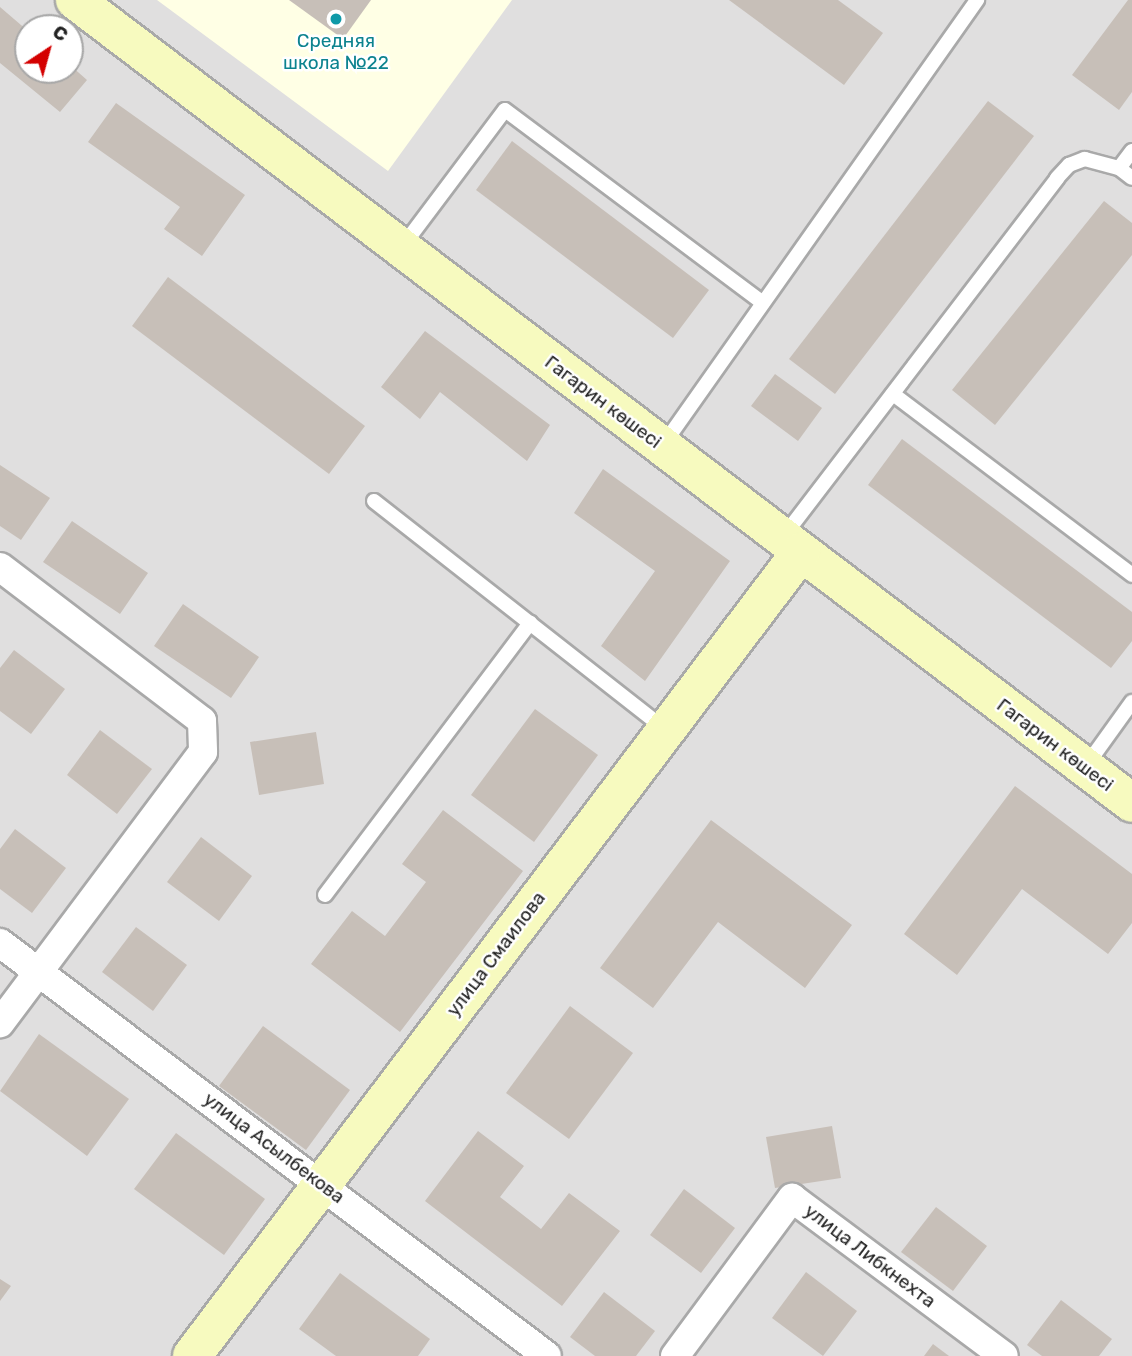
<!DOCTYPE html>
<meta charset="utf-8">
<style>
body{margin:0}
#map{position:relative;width:1132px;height:1356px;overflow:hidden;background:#f2efe9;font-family:Rubik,sans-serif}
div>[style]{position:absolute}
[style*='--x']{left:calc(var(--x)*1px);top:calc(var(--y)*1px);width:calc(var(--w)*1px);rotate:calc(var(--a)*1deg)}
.residential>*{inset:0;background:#e0dfdf}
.education>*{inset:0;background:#ffffe5}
.building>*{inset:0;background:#c7bfb8}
.roads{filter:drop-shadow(2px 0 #a9a9a9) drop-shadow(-2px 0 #a9a9a9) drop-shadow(0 2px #a9a9a9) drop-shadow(0 -2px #a9a9a9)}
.lane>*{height:14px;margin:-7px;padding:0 7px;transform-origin:7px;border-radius:7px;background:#fff}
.street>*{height:28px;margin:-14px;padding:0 14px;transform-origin:14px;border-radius:14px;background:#fff}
.secondary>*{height:38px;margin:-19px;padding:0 19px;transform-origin:19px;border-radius:19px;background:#f7fabf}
.dots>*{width:19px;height:19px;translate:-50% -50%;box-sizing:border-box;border:4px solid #fff;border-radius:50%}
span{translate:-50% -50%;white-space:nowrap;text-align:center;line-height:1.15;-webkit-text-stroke:5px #fff;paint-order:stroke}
.culture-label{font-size:19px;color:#0d838f}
.street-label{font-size:19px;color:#222}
.north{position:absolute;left:14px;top:14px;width:70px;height:70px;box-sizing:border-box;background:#fff;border:2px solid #a7a7a7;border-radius:50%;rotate:36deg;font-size:19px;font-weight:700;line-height:28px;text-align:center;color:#222}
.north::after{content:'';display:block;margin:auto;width:24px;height:32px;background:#d40000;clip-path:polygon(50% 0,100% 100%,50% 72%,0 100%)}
</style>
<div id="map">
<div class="residential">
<i style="clip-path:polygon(evenodd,0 0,1132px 0,1132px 1356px,0 1356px,0 0,28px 28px,70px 28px,70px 70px,28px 70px,28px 28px)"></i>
</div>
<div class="education">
<i style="clip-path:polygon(157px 0,512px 0,388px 171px)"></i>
</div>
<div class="building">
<i style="clip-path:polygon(289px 0,371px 0,343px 39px)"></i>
<i style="clip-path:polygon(729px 0,838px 0,883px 33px,844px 85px)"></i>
<i style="clip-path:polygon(1128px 0,1132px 0,1132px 92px,1119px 110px,1072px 75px)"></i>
<i style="clip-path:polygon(0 7px,28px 31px,28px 70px,70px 70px,70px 65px,87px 80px,60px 112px,0 63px)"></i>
<i style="clip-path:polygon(988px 101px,1034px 136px,835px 394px,789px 359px)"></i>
<i style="clip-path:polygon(116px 103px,245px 195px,202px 256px,164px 229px,180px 207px,88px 142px)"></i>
<i style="clip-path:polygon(512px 141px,709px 290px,673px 338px,476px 190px)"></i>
<i style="clip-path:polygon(1104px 201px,1132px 223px,1132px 255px,995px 425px,952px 390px)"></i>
<i style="clip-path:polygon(168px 277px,365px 426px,329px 474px,132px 326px)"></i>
<i style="clip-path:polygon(425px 331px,550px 425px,527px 461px,440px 392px,420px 419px,381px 387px)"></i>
<i style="clip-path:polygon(775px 374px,822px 408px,798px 441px,751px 406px)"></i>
<i style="clip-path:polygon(902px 439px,1132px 612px,1132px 641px,1111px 668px,868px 485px)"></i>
<i style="clip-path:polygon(0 465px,50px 498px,21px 540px,0 526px)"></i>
<i style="clip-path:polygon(603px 469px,730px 561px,645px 681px,601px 646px,655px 571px,574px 513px)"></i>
<i style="clip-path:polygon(72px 521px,148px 573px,120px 614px,43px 562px)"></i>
<i style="clip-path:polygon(183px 604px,259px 657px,231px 698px,154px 646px)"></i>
<i style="clip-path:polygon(14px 650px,65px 689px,31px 734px,0 711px,0 668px)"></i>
<i style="clip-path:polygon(535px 709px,598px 755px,534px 842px,471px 795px)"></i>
<i style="clip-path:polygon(100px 730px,152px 769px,117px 814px,67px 775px)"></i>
<i style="clip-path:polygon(316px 732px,324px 784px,259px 795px,250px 742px)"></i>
<i style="clip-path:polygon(1015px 786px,1132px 874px,1132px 923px,1108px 954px,1022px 889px,957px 975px,904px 934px)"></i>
<i style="clip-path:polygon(443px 810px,523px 871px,400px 1032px,311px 964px,352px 911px,385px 936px,426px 882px,402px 864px)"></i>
<i style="clip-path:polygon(711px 820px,852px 925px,805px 988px,718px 922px,653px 1008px,600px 968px)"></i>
<i style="clip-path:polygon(15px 829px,66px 868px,32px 913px,0 889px,0 849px)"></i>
<i style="clip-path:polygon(201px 837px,252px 876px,219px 921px,167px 882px)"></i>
<i style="clip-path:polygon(136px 927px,187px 965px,153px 1011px,102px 972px)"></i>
<i style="clip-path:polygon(570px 1006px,633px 1053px,569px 1139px,506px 1093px)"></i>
<i style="clip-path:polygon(263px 1026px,350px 1090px,306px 1150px,219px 1086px)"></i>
<i style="clip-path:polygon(39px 1034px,129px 1099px,87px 1156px,0 1091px)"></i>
<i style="clip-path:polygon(832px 1126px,841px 1178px,775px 1188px,766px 1137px)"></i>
<i style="clip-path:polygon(478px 1131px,524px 1166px,500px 1197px,541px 1229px,569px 1193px,620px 1231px,562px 1306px,425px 1201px)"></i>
<i style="clip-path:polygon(176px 1133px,265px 1199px,224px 1255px,134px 1189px)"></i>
<i style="clip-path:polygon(684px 1189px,735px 1228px,701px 1273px,650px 1235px)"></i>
<i style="clip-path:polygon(936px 1207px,987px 1246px,953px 1291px,901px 1252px)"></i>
<i style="clip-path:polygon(806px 1272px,857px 1311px,823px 1356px,772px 1318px)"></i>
<i style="clip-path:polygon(340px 1273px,430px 1339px,418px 1356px,336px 1356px,299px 1329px)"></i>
<i style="clip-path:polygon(0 1279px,11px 1286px,0 1301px)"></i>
<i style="clip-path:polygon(604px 1292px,655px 1331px,636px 1356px,595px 1356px,570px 1337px)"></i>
<i style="clip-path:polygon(1061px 1300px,1112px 1339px,1099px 1356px,1042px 1356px,1027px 1345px)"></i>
<i style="clip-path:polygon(933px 1344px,949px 1356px,924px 1356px)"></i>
</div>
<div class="roads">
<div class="lane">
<i style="--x:1132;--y:151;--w:21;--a:127"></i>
<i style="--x:1119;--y:168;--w:16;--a:38"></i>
<i style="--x:402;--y:247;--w:171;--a:-53.1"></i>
<i style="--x:505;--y:110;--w:322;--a:36.8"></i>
<i style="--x:893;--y:394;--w:300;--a:37.1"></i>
<i style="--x:663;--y:445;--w:545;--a:-54.79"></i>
<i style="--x:374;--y:501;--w:370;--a:38.1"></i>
<i style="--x:783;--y:537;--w:452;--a:-52.6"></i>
<i style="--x:1057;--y:178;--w:18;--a:-47"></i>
<i style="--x:1069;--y:165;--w:17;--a:-21"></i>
<i style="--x:1085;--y:159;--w:35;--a:15"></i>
<i style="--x:1086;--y:766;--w:79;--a:-54.3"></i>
<i style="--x:325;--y:895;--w:341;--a:-53"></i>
</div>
<div class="street">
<i style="--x:0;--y:567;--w:254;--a:37.3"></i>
<i style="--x:202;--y:721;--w:31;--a:88"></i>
<i style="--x:203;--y:752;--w:339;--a:126.8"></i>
<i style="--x:0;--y:943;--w:685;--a:37.05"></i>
<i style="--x:675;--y:1356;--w:197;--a:-53.5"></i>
<i style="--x:792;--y:1198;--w:264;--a:36.7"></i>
</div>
<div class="secondary">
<i style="--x:75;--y:0;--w:1327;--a:37.22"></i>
<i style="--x:192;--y:1356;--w:1009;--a:-52.86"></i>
</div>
</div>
<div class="dots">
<i style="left:336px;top:19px;background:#0f9aa8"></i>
</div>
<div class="culture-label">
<span style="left:336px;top:52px">Средняя<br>школа №22</span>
</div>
<div class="street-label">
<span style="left:603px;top:402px;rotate:37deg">Гагарин көшесі</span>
<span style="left:1055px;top:745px;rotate:37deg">Гагарин көшесі</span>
<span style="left:496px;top:954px;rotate:-53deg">улица Смаилова</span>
<span style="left:274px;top:1148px;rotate:37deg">улица Асылбекова</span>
<span style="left:870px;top:1256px;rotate:37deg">улица Либкнехта</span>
</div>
<div class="north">С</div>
</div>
